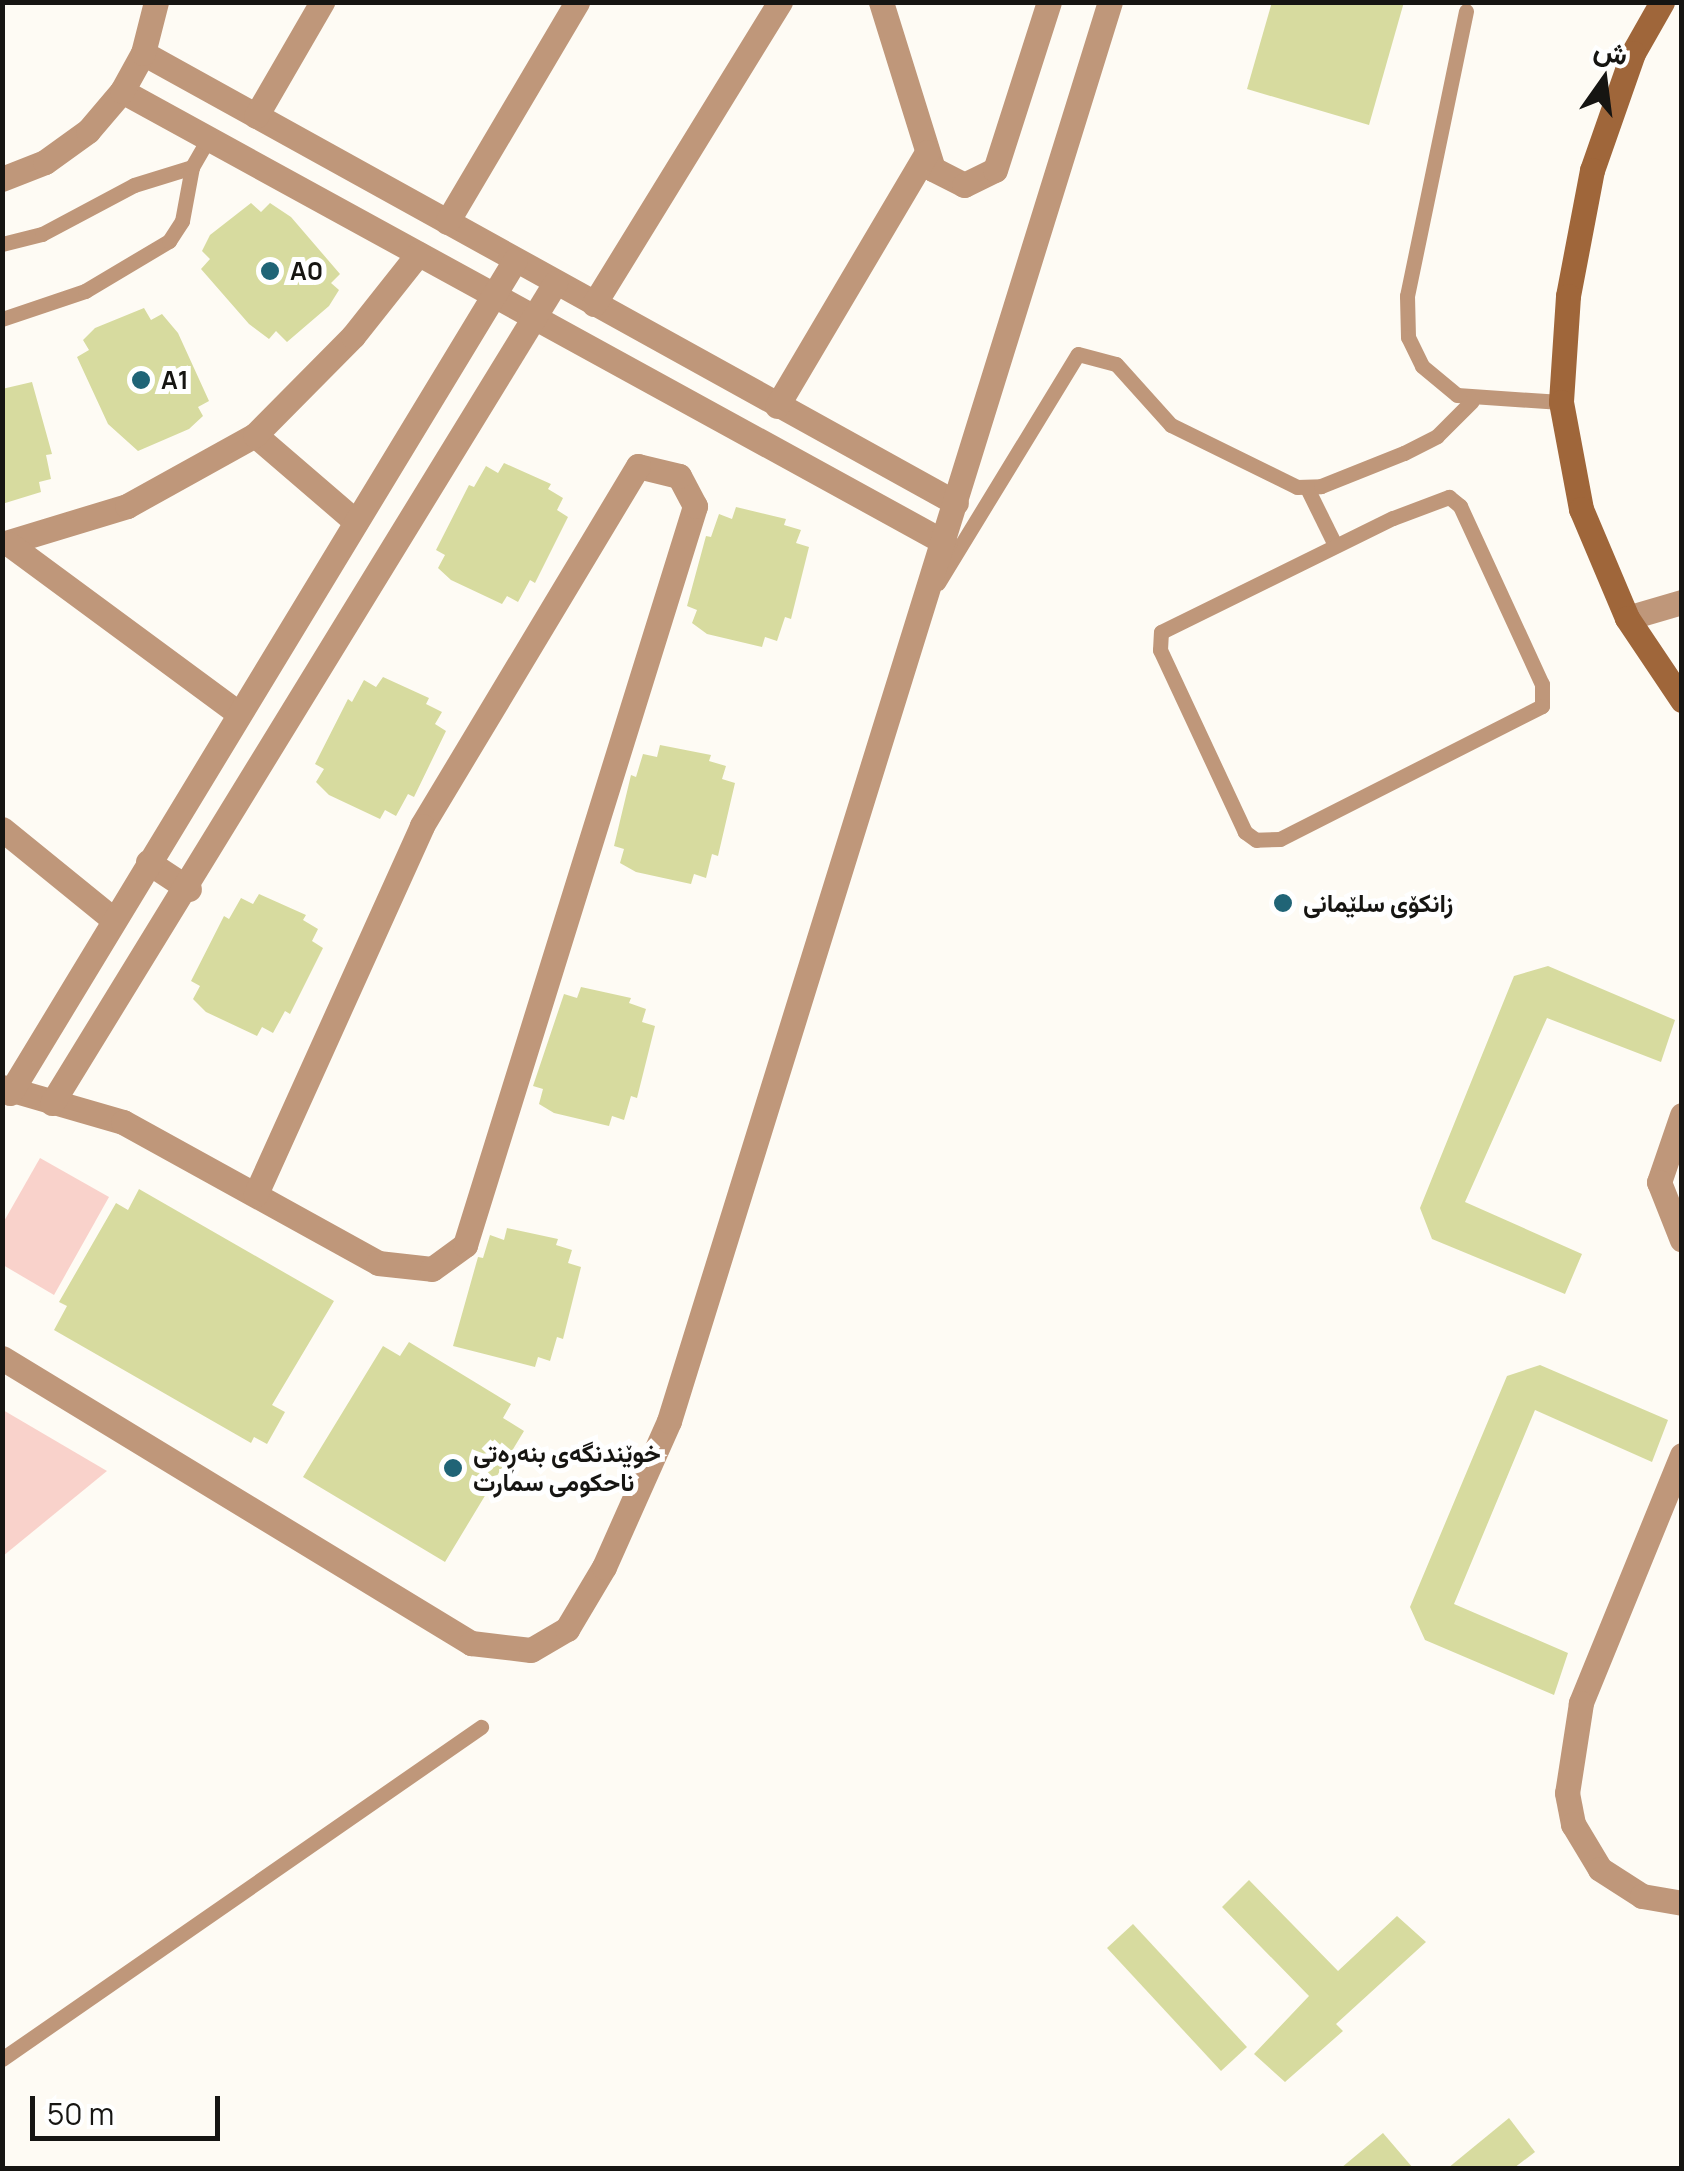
<!DOCTYPE html>
<meta charset="utf-8">
<style>
body{margin:0}
#map{position:relative;width:1684px;height:2171px;overflow:hidden;background:#fefbf4;font-family:Manrope,Vazirmatn,sans-serif}
div>[style]{position:absolute}
[style*='--x']{left:calc(var(--x)*1px);top:calc(var(--y)*1px);width:calc(var(--w)*1px);rotate:calc(var(--a)*1deg)}
.green>*{inset:0;background:#f9d2cb}
.building>*{inset:0;background:#d7db9f}
.lane>*{height:15px;margin:-7.5px;padding:0 7.5px;transform-origin:7.5px;border-radius:7.5px;background:#bf977a}
.street>*{height:25px;margin:-12.5px;padding:0 12.5px;transform-origin:12.5px;border-radius:12.5px;background:#bf977a}
.secondary>*{height:25px;margin:-12.5px;padding:0 12.5px;transform-origin:12.5px;border-radius:12.5px;background:#9f663a}
.dots>*{width:28px;height:28px;translate:-50% -50%;box-sizing:border-box;border:5px solid #fff;border-radius:50%}
span{translate:-50% -50%;white-space:nowrap;text-align:center;line-height:1.15;-webkit-text-stroke:10px #fff;paint-order:stroke}
.poi-label{font-size:25px;color:#161512;font-weight:700}
.left{translate:0 -50%;text-align:left}
.frame{position:absolute;inset:0;border:5px solid #161512;pointer-events:none}
.north{position:absolute;left:1554px;top:30px;width:100px;height:100px;-webkit-text-stroke:8px #fff;paint-order:stroke;rotate:14deg;font-size:28px;font-weight:700;line-height:40px;text-align:center;color:#161512}
.north::after{content:'';display:block;margin:auto;width:35px;height:45px;background:#161512;clip-path:polygon(50% 0,100% 100%,50% 72%,0 100%)}
.scale{position:absolute;left:30px;top:2096px;width:190px;height:45px;box-sizing:border-box;border:5px solid #161512;border-top:0;padding-left:12px;font-size:30px;line-height:35px;white-space:nowrap;color:#161512;-webkit-text-stroke:8px #fff;paint-order:stroke}
</style>
<div id="map">
<div class="green">
<i style="clip-path:polygon(40px 1158px,109px 1197px,54px 1295px,3px 1265px,3px 1223px)"></i>
<i style="clip-path:polygon(3px 1410px,107px 1471px,3px 1556px)"></i>
</div>
<div class="building">
<i style="clip-path:polygon(1272px 2px,1404px 2px,1369px 125px,1247px 89px)"></i>
<i style="clip-path:polygon(251px 203px,261px 212px,270px 203px,291px 217px,340px 274px,331px 283px,339px 290px,329px 306px,287px 342px,276px 331px,269px 339px,249px 324px,201px 269px,210px 259px,202px 251px,210px 235px)"></i>
<i style="clip-path:polygon(144px 308px,151px 320px,162px 314px,178px 333px,209px 401px,198px 407px,203px 416px,189px 429px,138px 451px,108px 424px,77px 357px,89px 350px,83px 340px,95px 328px)"></i>
<i style="clip-path:polygon(32px 382px,52px 454px,46px 455px,51px 479px,39px 482px,41px 492px,2px 504px,2px 389px)"></i>
<i style="clip-path:polygon(504px 463px,551px 484px,548px 489px,563px 498px,557px 510px,568px 517px,535px 583px,530px 580px,518px 602px,507px 596px,502px 604px,451px 580px,438px 568px,445px 555px,436px 550px,469px 485px,474px 487px,486px 466px,498px 473px)"></i>
<i style="clip-path:polygon(736px 507px,786px 519px,784px 525px,801px 530px,796px 543px,809px 547px,791px 619px,785px 617px,777px 641px,765px 637px,762px 647px,707px 634px,692px 623px,697px 610px,687px 606px,706px 536px,711px 537px,719px 514px,732px 519px)"></i>
<i style="clip-path:polygon(383px 677px,429px 698px,426px 704px,442px 712px,435px 724px,446px 731px,414px 797px,408px 794px,396px 816px,385px 810px,380px 819px,329px 795px,316px 782px,324px 769px,315px 764px,348px 699px,352px 702px,364px 680px,376px 687px)"></i>
<i style="clip-path:polygon(660px 745px,711px 755px,709px 761px,726px 766px,722px 779px,735px 783px,718px 856px,712px 854px,706px 878px,694px 874px,691px 884px,636px 872px,620px 863px,624px 849px,614px 846px,631px 775px,636px 777px,643px 754px,657px 757px)"></i>
<i style="clip-path:polygon(259px 894px,306px 915px,303px 920px,318px 929px,312px 941px,323px 948px,290px 1014px,285px 1011px,273px 1033px,262px 1027px,257px 1036px,206px 1012px,193px 999px,200px 986px,191px 981px,224px 916px,229px 919px,241px 898px,253px 904px)"></i>
<i style="clip-path:polygon(1548px 966px,1675px 1020px,1661px 1062px,1547px 1018px,1465px 1202px,1582px 1254px,1565px 1294px,1432px 1239px,1420px 1208px,1514px 976px)"></i>
<i style="clip-path:polygon(581px 987px,631px 998px,629px 1003px,646px 1009px,642px 1022px,655px 1026px,637px 1098px,631px 1096px,624px 1120px,612px 1116px,609px 1126px,554px 1113px,539px 1104px,543px 1089px,533px 1086px,564px 994px,577px 998px)"></i>
<i style="clip-path:polygon(139px 1189px,334px 1301px,272px 1405px,285px 1412px,267px 1444px,254px 1437px,251px 1443px,54px 1330px,67px 1306px,59px 1302px,116px 1203px,128px 1210px)"></i>
<i style="clip-path:polygon(507px 1228px,558px 1239px,556px 1245px,572px 1250px,568px 1263px,581px 1267px,563px 1339px,557px 1337px,550px 1361px,538px 1357px,535px 1367px,453px 1346px,478px 1257px,483px 1258px,490px 1235px,504px 1240px)"></i>
<i style="clip-path:polygon(409px 1342px,511px 1404px,503px 1418px,524px 1431px,445px 1562px,303px 1477px,383px 1346px,400px 1356px)"></i>
<i style="clip-path:polygon(1540px 1365px,1668px 1420px,1652px 1462px,1535px 1410px,1454px 1604px,1568px 1653px,1554px 1695px,1425px 1640px,1410px 1607px,1507px 1376px)"></i>
<i style="clip-path:polygon(1249px 1880px,1338px 1971px,1397px 1916px,1426px 1942px,1336px 2024px,1343px 2031px,1285px 2082px,1254px 2054px,1309px 1996px,1222px 1907px)"></i>
<i style="clip-path:polygon(1133px 1924px,1247px 2047px,1221px 2071px,1107px 1948px)"></i>
<i style="clip-path:polygon(1509px 2118px,1535px 2152px,1514px 2168px,1448px 2168px)"></i>
<i style="clip-path:polygon(1383px 2133px,1413px 2168px,1341px 2168px)"></i>
</div>
<div class="lane">
<i style="--x:1466;--y:11;--w:291;--a:101.7"></i>
<i style="--x:1407;--y:296;--w:41;--a:88.6"></i>
<i style="--x:1408;--y:337;--w:32;--a:64"></i>
<i style="--x:1422;--y:366;--w:45;--a:39.6"></i>
<i style="--x:1457;--y:395;--w:104;--a:3.9"></i>
<i style="--x:2;--y:244;--w:41;--a:-14"></i>
<i style="--x:42;--y:234;--w:104;--a:-28"></i>
<i style="--x:134;--y:185;--w:61;--a:-17.2"></i>
<i style="--x:2;--y:319;--w:88;--a:-18.6"></i>
<i style="--x:85;--y:291;--w:98;--a:-30.8"></i>
<i style="--x:169;--y:241;--w:24;--a:-57"></i>
<i style="--x:182;--y:221;--w:55;--a:-79.5"></i>
<i style="--x:192;--y:167;--w:32;--a:-60"></i>
<i style="--x:1307;--y:488;--w:64;--a:63.8"></i>
<i style="--x:1449;--y:497;--w:14;--a:39"></i>
<i style="--x:1460;--y:506;--w:196;--a:65.3"></i>
<i style="--x:1542;--y:684;--w:22;--a:90"></i>
<i style="--x:1542;--y:706;--w:294;--a:153.1"></i>
<i style="--x:1280;--y:839;--w:24;--a:178"></i>
<i style="--x:1256;--y:840;--w:14;--a:-144"></i>
<i style="--x:1245;--y:832;--w:201;--a:-115"></i>
<i style="--x:1160;--y:650;--w:18;--a:-87"></i>
<i style="--x:1161;--y:632;--w:258;--a:-26.2"></i>
<i style="--x:1393;--y:518;--w:60;--a:-20.6"></i>
<i style="--x:938;--y:583;--w:268;--a:-58.6"></i>
<i style="--x:1078;--y:354;--w:39;--a:15"></i>
<i style="--x:1116;--y:364;--w:82;--a:48"></i>
<i style="--x:1171;--y:425;--w:140;--a:26.2"></i>
<i style="--x:1297;--y:487;--w:24;--a:-2"></i>
<i style="--x:1321;--y:486;--w:89;--a:-21.7"></i>
<i style="--x:1404;--y:453;--w:37;--a:-27"></i>
<i style="--x:1437;--y:436;--w:49;--a:-45"></i>
<i style="--x:2;--y:2059;--w:583;--a:-34.73"></i>
</div>
<div class="street">
<i style="--x:881;--y:2;--w:175;--a:72.7"></i>
<i style="--x:933;--y:169;--w:35;--a:27"></i>
<i style="--x:964;--y:185;--w:34;--a:-26"></i>
<i style="--x:995;--y:170;--w:176;--a:-72.2"></i>
<i style="--x:143;--y:53;--w:929;--a:28.96"></i>
<i style="--x:122;--y:91;--w:938;--a:28.75"></i>
<i style="--x:256;--y:116;--w:132;--a:-59.9"></i>
<i style="--x:2;--y:179;--w:46;--a:-21.6"></i>
<i style="--x:45;--y:162;--w:53;--a:-35.8"></i>
<i style="--x:88;--y:131;--w:52;--a:-49.6"></i>
<i style="--x:122;--y:91;--w:43;--a:-61.1"></i>
<i style="--x:143;--y:53;--w:53;--a:-75.7"></i>
<i style="--x:447;--y:222;--w:256;--a:-59.4"></i>
<i style="--x:594;--y:304;--w:355;--a:-58.4"></i>
<i style="--x:777;--y:406;--w:295;--a:-59.4"></i>
<i style="--x:255;--y:435;--w:133;--a:40.7"></i>
<i style="--x:2;--y:544;--w:131;--a:-16.9"></i>
<i style="--x:127;--y:506;--w:146;--a:-29"></i>
<i style="--x:255;--y:435;--w:139;--a:-45.3"></i>
<i style="--x:353;--y:336;--w:105;--a:-51.6"></i>
<i style="--x:9;--y:544;--w:283;--a:36.4"></i>
<i style="--x:1627;--y:618;--w:57;--a:-16.2"></i>
<i style="--x:2;--y:829;--w:144;--a:39.1"></i>
<i style="--x:148;--y:862;--w:49;--a:33.4"></i>
<i style="--x:2;--y:1087;--w:126;--a:16.1"></i>
<i style="--x:123;--y:1122;--w:291;--a:28.9"></i>
<i style="--x:378;--y:1263;--w:54;--a:6.3"></i>
<i style="--x:432;--y:1269;--w:41;--a:-36"></i>
<i style="--x:465;--y:1245;--w:774;--a:-72.71"></i>
<i style="--x:695;--y:506;--w:34;--a:-118"></i>
<i style="--x:679;--y:476;--w:42;--a:-166.3"></i>
<i style="--x:638;--y:466;--w:420;--a:121"></i>
<i style="--x:422;--y:826;--w:404;--a:114.3"></i>
<i style="--x:10;--y:1093;--w:974;--a:-58.77"></i>
<i style="--x:52;--y:1103;--w:962;--a:-58.47"></i>
<i style="--x:1682;--y:1115;--w:71;--a:108.9"></i>
<i style="--x:1659;--y:1182;--w:62;--a:68.4"></i>
<i style="--x:2;--y:1358;--w:549;--a:31.29"></i>
<i style="--x:471;--y:1643;--w:60;--a:6.7"></i>
<i style="--x:531;--y:1650;--w:42;--a:-30.3"></i>
<i style="--x:567;--y:1629;--w:72;--a:-59.2"></i>
<i style="--x:604;--y:1567;--w:160;--a:-66"></i>
<i style="--x:669;--y:1421;--w:1486;--a:-72.74"></i>
<i style="--x:1682;--y:1455;--w:268;--a:112.2"></i>
<i style="--x:1581;--y:1703;--w:91;--a:98.8"></i>
<i style="--x:1567;--y:1793;--w:32;--a:79"></i>
<i style="--x:1573;--y:1824;--w:52;--a:59"></i>
<i style="--x:1600;--y:1869;--w:50;--a:32.7"></i>
<i style="--x:1642;--y:1896;--w:41;--a:9.9"></i>
</div>
<div class="secondary">
<i style="--x:1662;--y:2;--w:59;--a:119.6"></i>
<i style="--x:1633;--y:53;--w:124;--a:109.3"></i>
<i style="--x:1592;--y:170;--w:128;--a:100.8"></i>
<i style="--x:1568;--y:296;--w:106;--a:93.8"></i>
<i style="--x:1561;--y:402;--w:109;--a:79.4"></i>
<i style="--x:1581;--y:509;--w:118;--a:67.1"></i>
<i style="--x:1627;--y:618;--w:99;--a:56.1"></i>
</div>
<div class="dots">
<i style="left:270px;top:271px;background:#206476"></i>
<i style="left:141px;top:380px;background:#206476"></i>
<i style="left:1283px;top:903px;background:#206476"></i>
<i style="left:453px;top:1468px;background:#206476"></i>
</div>
<div class="poi-label">
<span class="left" style="left:290px;top:271px">A0</span>
<span class="left" style="left:161px;top:380px">A1</span>
<span class="left" style="left:1303px;top:903px">زانکۆی سلێمانی</span>
<span class="left" style="left:473px;top:1468px">خوێندنگەی بنەڕەتی<br>ناحکومی سمارت</span>
</div>
<div class="frame"></div>
<div class="north">ش</div>
<div class="scale">50 m</div>
</div>
